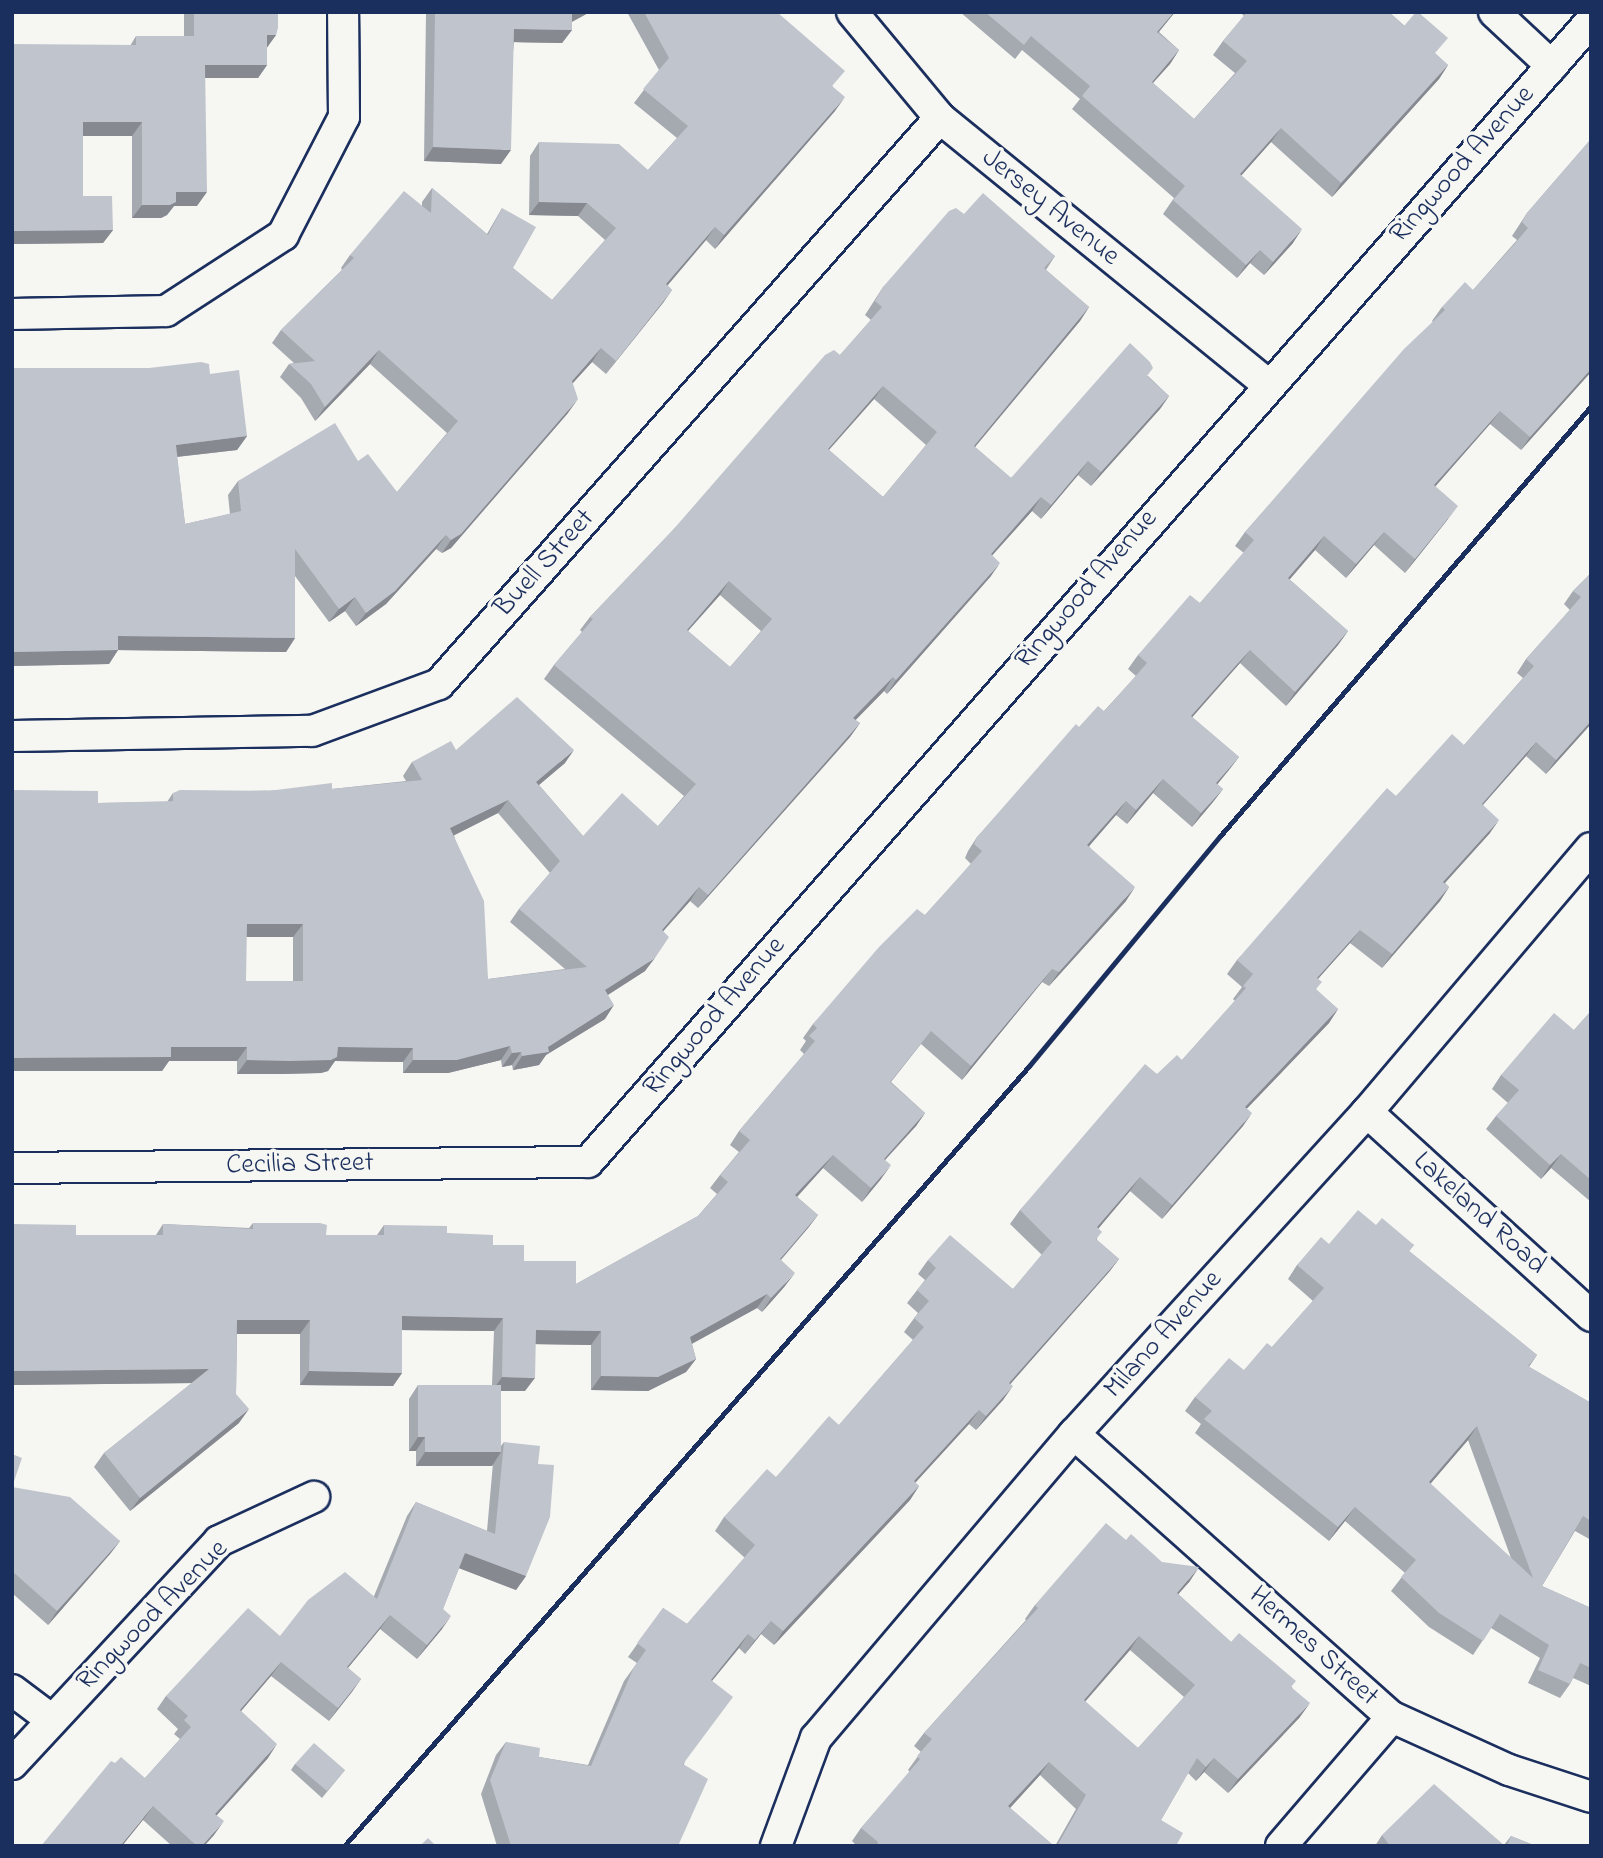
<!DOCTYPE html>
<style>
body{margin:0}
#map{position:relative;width:1603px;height:1858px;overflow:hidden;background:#f6f6f2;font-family:"Indie Flower",sans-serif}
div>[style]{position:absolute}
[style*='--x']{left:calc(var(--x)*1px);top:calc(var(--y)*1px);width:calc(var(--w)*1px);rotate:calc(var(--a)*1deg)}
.roads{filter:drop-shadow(2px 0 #1b2f5e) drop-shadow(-2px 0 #1b2f5e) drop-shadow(0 2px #1b2f5e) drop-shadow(0 -2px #1b2f5e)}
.minor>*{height:30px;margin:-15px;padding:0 15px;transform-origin:15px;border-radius:15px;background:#f6f6f2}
.rail>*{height:5px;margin:-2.5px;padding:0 2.5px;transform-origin:2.5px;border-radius:2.5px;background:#1b2f5e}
.wall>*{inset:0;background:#a5a9b0}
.shaded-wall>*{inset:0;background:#868990}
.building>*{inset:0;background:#c0c4cd}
span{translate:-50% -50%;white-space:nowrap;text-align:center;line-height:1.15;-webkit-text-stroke:7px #f6f6f2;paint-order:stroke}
.street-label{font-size:28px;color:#1b2f5e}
.frame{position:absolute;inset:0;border:14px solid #1b2f5e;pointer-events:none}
</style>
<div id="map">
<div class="roads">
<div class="minor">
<i style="--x:852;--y:12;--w:138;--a:50.3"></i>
<i style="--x:940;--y:118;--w:422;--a:39.1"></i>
<i style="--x:1494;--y:12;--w:79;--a:43"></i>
<i style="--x:12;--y:314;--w:154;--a:-1.1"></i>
<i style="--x:166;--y:311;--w:140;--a:-33"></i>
<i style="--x:283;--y:235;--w:133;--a:-62.7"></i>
<i style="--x:344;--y:117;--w:105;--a:-90.5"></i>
<i style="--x:12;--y:736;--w:300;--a:-1"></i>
<i style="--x:312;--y:731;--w:135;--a:-20.3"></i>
<i style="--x:439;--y:684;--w:756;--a:-48.49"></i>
<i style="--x:1367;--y:1112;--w:303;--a:42.3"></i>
<i style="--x:12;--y:1168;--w:576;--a:-0.6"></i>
<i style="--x:588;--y:1162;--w:1519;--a:-48.68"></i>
<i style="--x:1074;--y:1434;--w:426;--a:41.7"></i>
<i style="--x:1392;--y:1717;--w:128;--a:24.4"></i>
<i style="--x:1509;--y:1770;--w:86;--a:18.2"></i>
<i style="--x:12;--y:1690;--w:50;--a:36.9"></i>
<i style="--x:12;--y:1764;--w:304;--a:-47.1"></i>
<i style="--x:219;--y:1541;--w:105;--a:-24.9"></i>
<i style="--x:776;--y:1846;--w:115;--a:-69.7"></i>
<i style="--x:816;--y:1738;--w:399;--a:-49.7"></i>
<i style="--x:1074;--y:1434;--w:435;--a:-47.7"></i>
<i style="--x:1367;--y:1112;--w:346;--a:-49.7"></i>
<i style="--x:1281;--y:1846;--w:170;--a:-49.3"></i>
</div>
</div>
<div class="rail">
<i style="--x:344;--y:1846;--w:1038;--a:-48.71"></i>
<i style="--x:1029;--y:1066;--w:299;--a:-50.3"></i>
<i style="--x:1220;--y:836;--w:568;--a:-49.21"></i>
</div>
<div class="wall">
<i style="clip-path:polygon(184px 12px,278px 12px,276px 35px,267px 47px,267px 65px,258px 78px,205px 78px,197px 206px,174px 206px,167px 215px,161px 218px,132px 218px,132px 136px,83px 136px,83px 196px,113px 230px,103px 243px,12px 244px,136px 36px,184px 36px)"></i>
<i style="clip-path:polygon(426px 12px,590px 12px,572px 22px,572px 30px,562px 43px,514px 42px,501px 164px,424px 161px)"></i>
<i style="clip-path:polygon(627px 12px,777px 12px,833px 87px,835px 111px,715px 249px,706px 240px,667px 285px,672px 290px,606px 374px,592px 362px,572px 384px,568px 413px,451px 548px,442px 553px,436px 549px,386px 604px,356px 626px,345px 611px,329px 622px,295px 576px,295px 638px,286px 652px,118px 650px,109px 664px,12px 666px,12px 368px,210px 374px,247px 436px,237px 450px,177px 457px,185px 524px,230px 514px,228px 495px,238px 481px,358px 461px,397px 492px,447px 433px,370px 364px,315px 421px,301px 398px,280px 377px,289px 364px,294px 363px,272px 343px,281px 330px,342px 270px,341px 268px,350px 255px,422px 206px,422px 202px,432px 188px,487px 234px,502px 208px,513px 268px,552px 300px,605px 240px,578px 216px,529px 215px,530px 156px,539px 142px,648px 170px,677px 138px,634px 103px,659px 70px)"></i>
<i style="clip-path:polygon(960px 12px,1175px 12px,1159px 32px,1179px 50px,1170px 64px,1153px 83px,1194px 119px,1235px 73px,1213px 55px,1223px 41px,1244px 16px,1240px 12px,1389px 12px,1448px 65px,1439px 79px,1332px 197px,1271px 142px,1241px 176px,1293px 243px,1264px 275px,1250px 263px,1237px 278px,1163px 214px,1174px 198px,1072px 109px,1080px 99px,1022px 50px,1015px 59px)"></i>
<i style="clip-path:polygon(1591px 139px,1591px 372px,1521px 450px,1490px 424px,1435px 487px,1448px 519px,1405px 573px,1374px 545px,1346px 578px,1315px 550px,1289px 579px,1348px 631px,1338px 645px,1286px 706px,1240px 663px,1192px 717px,1239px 757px,1217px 784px,1223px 789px,1213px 802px,1192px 827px,1153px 793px,1127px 824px,1116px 815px,1089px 846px,1126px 901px,1049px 986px,1042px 982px,962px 1080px,921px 1044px,891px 1082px,925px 1113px,916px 1126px,885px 1160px,881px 1179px,862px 1202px,823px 1168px,797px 1197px,818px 1215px,808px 1228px,781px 1260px,785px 1286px,762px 1312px,757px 1308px,692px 1344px,696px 1359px,686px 1372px,648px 1391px,591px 1390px,591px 1345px,535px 1344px,525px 1391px,501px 1391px,501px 1446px,504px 1442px,526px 1576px,516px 1590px,459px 1568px,443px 1609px,442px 1629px,417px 1659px,380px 1629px,348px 1668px,361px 1679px,329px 1721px,271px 1676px,241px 1711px,268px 1758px,217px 1815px,214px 1835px,204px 1846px,172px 1846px,143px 1820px,145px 1778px,180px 1739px,174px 1734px,178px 1729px,157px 1709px,166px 1696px,280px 1636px,374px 1596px,407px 1516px,416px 1502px,487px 1531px,493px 1463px,492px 1466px,416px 1466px,416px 1451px,409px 1451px,409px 1399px,418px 1385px,492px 1385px,494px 1331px,402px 1330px,402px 1373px,393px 1386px,300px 1385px,300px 1334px,237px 1334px,236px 1394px,239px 1423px,130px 1511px,94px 1467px,104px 1453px,192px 1383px,12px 1385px,12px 1224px,76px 1235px,156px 1235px,163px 1224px,249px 1228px,253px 1223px,326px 1235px,377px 1235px,384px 1225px,447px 1233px,493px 1245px,524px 1261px,576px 1284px,698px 1216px,717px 1194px,710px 1188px,720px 1175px,739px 1152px,730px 1145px,739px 1131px,804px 1054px,800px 1050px,806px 1041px,803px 1038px,813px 1024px,925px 915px,971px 864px,965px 858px,968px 851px,977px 837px,1079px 727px,1104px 711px,1136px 676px,1128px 669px,1138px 655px,1200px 603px,1244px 553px,1235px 546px,1245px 532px,1433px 322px,1432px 321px,1442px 307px,1473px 290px,1517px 240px,1512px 236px,1527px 213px)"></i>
<i style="clip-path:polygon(evenodd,964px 214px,1055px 256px,1046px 270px,1089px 307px,1080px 321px,975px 447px,1011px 478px,1148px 376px,1169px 396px,1160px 409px,1091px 486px,1078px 475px,1041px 519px,1032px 511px,992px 555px,991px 576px,887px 694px,884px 691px,855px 720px,860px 723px,850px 737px,698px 908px,690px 901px,663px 931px,645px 971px,608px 995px,605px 1019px,546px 1055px,539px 1065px,513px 1070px,512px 1065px,502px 1067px,501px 1060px,448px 1073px,403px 1073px,403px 1062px,335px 1061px,328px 1071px,321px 1073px,281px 1074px,237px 1074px,237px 1061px,169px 1061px,162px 1071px,12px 1071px,12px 791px,98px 803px,167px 802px,173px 793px,332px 789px,406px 781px,403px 776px,412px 762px,456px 750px,565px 763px,539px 785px,583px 836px,658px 826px,684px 796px,544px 679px,554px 665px,582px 632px,580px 630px,590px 617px,840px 355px,871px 320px,865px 315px,883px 287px,964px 214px,874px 399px,926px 445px,883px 497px,829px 450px,874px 399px,964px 214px,720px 595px,761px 631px,730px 667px,688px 631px,720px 595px,964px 214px,498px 813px,550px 873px,519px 909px,510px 922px,565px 969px,488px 979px,454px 835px,498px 813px,964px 214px,246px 937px,293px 937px,293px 981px,246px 981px,246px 937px)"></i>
<i style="clip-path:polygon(1591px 573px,1591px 724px,1546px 774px,1526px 756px,1483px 805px,1490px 833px,1445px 883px,1449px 887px,1440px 901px,1382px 968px,1350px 943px,1318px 979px,1316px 990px,1338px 1009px,1329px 1023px,1247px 1108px,1243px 1126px,1162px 1219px,1130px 1191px,1098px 1228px,1097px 1240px,1119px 1259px,1109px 1272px,1010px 1384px,1003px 1400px,976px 1430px,969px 1424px,915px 1483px,919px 1486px,910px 1500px,774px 1645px,761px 1634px,745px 1654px,739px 1648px,712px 1681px,684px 1764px,678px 1846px,497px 1846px,481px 1794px,496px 1755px,506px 1742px,539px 1757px,588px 1765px,624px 1681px,637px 1663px,628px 1657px,663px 1608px,687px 1624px,745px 1558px,715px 1531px,724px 1517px,776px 1477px,839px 1425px,913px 1340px,904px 1332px,918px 1313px,907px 1303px,925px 1280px,918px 1274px,928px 1260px,1013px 1289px,1042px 1255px,1010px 1224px,1020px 1210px,1157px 1074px,1182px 1060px,1235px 1001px,1233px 999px,1242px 987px,1227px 974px,1237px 960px,1396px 796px,1464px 745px,1523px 678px,1517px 673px,1526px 659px,1570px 610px,1564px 604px,1573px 591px)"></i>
<i style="clip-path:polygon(1591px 1011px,1591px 1202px,1551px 1168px,1541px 1179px,1486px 1129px,1496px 1116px,1508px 1103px,1492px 1089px,1501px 1075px,1574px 1030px)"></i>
<i style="clip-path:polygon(evenodd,1376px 1225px,1414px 1245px,1409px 1251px,1537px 1355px,1529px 1367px,1591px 1403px,1591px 1540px,1575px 1531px,1542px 1586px,1591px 1608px,1591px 1686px,1573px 1678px,1570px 1684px,1560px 1698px,1528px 1683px,1540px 1658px,1491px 1628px,1473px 1655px,1429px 1627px,1391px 1591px,1405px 1573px,1345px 1521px,1329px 1541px,1195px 1433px,1201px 1424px,1185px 1411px,1195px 1397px,1244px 1370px,1272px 1347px,1313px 1301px,1288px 1279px,1297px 1265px,1329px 1244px,1376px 1225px,1468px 1440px,1511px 1558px,1430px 1484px,1468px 1440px)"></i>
<i style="clip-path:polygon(12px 1487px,120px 1541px,110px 1554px,48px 1625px,12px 1593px)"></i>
<i style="clip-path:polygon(evenodd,1126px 1540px,1190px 1581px,1178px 1594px,1231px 1642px,1292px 1687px,1300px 1717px,1228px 1793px,1204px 1772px,1196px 1781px,1188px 1773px,1161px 1820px,1176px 1846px,1055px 1846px,1076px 1809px,1040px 1775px,1010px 1808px,1054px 1846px,857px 1846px,852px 1841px,861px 1828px,910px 1772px,908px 1770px,921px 1752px,914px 1746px,924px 1733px,1026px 1620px,1025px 1619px,1035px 1605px,1126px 1540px,1130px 1650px,1184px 1697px,1138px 1748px,1085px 1702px,1130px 1650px)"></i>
<i style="clip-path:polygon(295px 1764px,345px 1770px,322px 1798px,291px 1770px)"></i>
<i style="clip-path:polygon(1382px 1835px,1504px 1845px,1511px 1836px,1536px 1846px,1375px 1846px)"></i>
</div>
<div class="shaded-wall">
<i style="clip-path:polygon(573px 12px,590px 12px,562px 27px,572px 13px)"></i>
<i style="clip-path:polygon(1174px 12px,1175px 12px,1148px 45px,1157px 32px)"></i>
<i style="clip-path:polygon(514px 29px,572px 30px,562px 43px,505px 42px)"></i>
<i style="clip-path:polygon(267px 35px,276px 35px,266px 49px)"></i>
<i style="clip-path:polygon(1179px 50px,1170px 64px,1142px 95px,1152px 82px)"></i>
<i style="clip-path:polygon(205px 65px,267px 65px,258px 78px,195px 78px)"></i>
<i style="clip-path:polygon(1448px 65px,1439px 79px,1332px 197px,1341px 183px)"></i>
<i style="clip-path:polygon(845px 97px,835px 111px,715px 249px,724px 235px)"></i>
<i style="clip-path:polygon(83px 122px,142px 122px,132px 136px,73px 136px)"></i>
<i style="clip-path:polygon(1281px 128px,1271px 142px,1230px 188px,1240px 174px)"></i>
<i style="clip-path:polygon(433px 147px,511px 150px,501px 164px,424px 161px)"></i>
<i style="clip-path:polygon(176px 192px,207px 192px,197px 206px,174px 206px,167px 215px,161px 218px,132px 218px,142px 205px)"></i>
<i style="clip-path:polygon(539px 202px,587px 203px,578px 216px,529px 215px)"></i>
<i style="clip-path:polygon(715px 227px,706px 240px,657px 298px,666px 284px)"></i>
<i style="clip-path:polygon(1302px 229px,1293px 243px,1264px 275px,1273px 262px)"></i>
<i style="clip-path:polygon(113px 230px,103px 243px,12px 244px,12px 231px)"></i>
<i style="clip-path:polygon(1260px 250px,1250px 263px,1237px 278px,1246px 265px)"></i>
<i style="clip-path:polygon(672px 290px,663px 303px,606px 374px,616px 361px)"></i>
<i style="clip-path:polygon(1089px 307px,1080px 321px,964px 460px,974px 446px)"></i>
<i style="clip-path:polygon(601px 348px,592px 362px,562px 395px,572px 381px)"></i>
<i style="clip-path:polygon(379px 350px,370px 364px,315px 421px,325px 407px)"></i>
<i style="clip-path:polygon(1591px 369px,1591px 372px,1521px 450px,1530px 437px)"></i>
<i style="clip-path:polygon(883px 386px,874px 399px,818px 462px,828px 449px)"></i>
<i style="clip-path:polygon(1169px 396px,1160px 409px,1091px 486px,1101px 472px)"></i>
<i style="clip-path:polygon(578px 399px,568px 413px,451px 548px,442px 553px,451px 540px)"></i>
<i style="clip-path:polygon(1500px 411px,1490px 424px,1424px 499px,1434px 485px)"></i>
<i style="clip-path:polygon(247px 436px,237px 450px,166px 458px,176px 445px)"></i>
<i style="clip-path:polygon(1088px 461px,1078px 475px,1041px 519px,1051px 505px)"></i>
<i style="clip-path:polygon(1041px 497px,1032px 511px,981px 568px,991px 554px)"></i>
<i style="clip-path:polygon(1458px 506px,1448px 519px,1405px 573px,1415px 559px)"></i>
<i style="clip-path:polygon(1384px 532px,1374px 545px,1346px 578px,1356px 564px)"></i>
<i style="clip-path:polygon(446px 535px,436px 549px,386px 604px,356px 626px,366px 613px)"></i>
<i style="clip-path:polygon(1324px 536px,1315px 550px,1279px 592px,1288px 578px)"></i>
<i style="clip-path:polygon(1000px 563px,991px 576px,887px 694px,896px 680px)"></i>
<i style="clip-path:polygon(729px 581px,720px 595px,677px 643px,687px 630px)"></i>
<i style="clip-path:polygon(355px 597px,345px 611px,329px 622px,339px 609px)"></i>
<i style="clip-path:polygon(1348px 631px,1338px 645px,1286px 706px,1295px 692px)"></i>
<i style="clip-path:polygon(118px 636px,295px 638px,286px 652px,109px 650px)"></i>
<i style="clip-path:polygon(118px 650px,109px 664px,12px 666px,12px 652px)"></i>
<i style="clip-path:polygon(1250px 650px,1240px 663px,1181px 730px,1191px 716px)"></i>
<i style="clip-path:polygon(893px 677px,884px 691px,844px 732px,853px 718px)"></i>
<i style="clip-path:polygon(1591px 721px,1591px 724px,1546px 774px,1556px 760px)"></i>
<i style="clip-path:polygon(860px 723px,850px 737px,698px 908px,708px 895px)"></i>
<i style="clip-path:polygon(1536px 742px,1526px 756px,1472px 817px,1482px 804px)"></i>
<i style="clip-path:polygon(574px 750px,565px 763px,527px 795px,536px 782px)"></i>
<i style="clip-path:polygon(1239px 757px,1229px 770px,1207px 797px,1216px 783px)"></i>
<i style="clip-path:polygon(1163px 779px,1153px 793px,1127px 824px,1136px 810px)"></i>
<i style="clip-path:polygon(1223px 789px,1213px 802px,1192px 827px,1201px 813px)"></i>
<i style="clip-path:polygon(508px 800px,498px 813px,441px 842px,450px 828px)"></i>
<i style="clip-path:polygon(1126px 801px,1116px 815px,1078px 859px,1087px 845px)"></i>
<i style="clip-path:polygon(1499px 820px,1490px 833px,1433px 896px,1443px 882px)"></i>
<i style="clip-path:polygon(699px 887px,690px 901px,652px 944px,662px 930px)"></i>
<i style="clip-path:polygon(1135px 887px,1126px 901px,1049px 986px,1059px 972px)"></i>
<i style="clip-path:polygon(1449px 887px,1440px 901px,1382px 968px,1392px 954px)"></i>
<i style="clip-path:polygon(247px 924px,303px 924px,293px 937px,237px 937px)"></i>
<i style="clip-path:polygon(1360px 930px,1350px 943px,1307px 991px,1317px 978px)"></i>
<i style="clip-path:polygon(655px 958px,645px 971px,595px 1003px,605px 990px)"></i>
<i style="clip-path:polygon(1052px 969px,1042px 982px,962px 1080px,971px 1066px)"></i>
<i style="clip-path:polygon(614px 1005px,605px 1019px,546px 1055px,539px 1065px,513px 1070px,522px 1056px,548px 1047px)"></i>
<i style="clip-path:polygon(1338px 1009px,1329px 1023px,1236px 1120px,1245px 1107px)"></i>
<i style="clip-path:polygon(510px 1046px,501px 1060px,448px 1073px,403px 1073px,413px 1060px)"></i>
<i style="clip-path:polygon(171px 1047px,247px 1047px,237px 1061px,169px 1061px,162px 1071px,12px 1071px,12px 1058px)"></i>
<i style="clip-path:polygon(338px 1047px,413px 1048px,403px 1062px,335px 1061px,328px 1071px,321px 1073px,281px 1074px,237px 1074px,247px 1060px)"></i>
<i style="clip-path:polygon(521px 1052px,512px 1065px,502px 1067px,512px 1053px)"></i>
<i style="clip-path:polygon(925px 1113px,916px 1126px,874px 1172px,884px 1159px)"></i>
<i style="clip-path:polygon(1252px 1113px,1243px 1126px,1162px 1219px,1172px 1205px)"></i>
<i style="clip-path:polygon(1561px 1154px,1551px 1168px,1541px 1179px,1550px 1165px)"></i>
<i style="clip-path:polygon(833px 1155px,823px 1168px,786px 1209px,795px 1195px)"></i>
<i style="clip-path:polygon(891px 1165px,881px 1179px,862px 1202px,871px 1188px)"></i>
<i style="clip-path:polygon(1140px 1177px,1130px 1191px,1088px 1241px,1097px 1227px)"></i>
<i style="clip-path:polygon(818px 1215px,808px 1228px,770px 1272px,780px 1259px)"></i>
<i style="clip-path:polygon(1119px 1259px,1109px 1272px,999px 1397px,1009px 1383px)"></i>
<i style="clip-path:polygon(795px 1273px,785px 1286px,762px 1312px,771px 1298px)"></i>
<i style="clip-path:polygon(767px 1294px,757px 1308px,680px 1350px,690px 1337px)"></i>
<i style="clip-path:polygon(402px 1316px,503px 1318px,494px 1331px,393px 1330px)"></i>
<i style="clip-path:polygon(237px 1320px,310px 1320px,300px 1334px,228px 1334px)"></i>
<i style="clip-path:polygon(536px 1330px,601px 1331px,591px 1345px,526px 1344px)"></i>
<i style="clip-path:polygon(696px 1359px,686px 1372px,648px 1391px,591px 1390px,601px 1376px)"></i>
<i style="clip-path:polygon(209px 1369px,199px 1383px,12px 1385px,12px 1371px)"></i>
<i style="clip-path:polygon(309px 1371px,402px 1373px,393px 1386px,300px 1385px)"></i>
<i style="clip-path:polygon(502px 1377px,535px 1378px,525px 1391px,492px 1391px)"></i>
<i style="clip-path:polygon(1013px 1386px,1003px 1400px,976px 1430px,986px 1416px)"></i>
<i style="clip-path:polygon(249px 1409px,239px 1423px,130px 1511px,140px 1498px)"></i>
<i style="clip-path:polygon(979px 1410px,969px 1424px,904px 1495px,914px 1481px)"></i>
<i style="clip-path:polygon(1477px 1426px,1468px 1440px,1420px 1496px,1429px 1482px)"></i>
<i style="clip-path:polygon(418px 1437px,425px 1437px,416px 1451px,409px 1451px)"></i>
<i style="clip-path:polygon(425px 1452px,501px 1452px,492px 1466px,416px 1466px)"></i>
<i style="clip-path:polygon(919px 1486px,910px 1500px,774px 1645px,783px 1631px)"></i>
<i style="clip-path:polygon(1355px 1507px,1345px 1521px,1329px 1541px,1338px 1527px)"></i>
<i style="clip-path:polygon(120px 1541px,110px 1554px,48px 1625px,57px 1611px)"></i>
<i style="clip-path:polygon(465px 1553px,526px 1576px,516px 1590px,456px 1567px)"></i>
<i style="clip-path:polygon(1199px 1567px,1190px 1581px,1167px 1607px,1177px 1593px)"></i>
<i style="clip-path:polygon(390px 1615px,380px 1629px,337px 1681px,347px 1667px)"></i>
<i style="clip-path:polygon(451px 1616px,442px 1629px,417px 1659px,427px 1645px)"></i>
<i style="clip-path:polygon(771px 1621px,761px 1634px,745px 1654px,755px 1640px)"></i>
<i style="clip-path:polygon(748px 1634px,739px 1648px,701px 1694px,711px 1680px)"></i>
<i style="clip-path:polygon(1139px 1636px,1130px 1650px,1074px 1714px,1084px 1700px)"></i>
<i style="clip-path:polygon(281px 1662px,271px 1676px,230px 1724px,240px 1710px)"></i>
<i style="clip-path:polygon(361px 1679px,352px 1692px,329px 1721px,338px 1708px)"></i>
<i style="clip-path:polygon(1310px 1703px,1300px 1717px,1228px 1793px,1238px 1779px)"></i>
<i style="clip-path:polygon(277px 1744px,268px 1758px,206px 1827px,215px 1814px)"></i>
<i style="clip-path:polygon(1214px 1758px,1204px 1772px,1196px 1781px,1206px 1767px)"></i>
<i style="clip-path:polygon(1049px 1762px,1040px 1775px,999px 1820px,1008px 1806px)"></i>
<i style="clip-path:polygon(153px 1806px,143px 1820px,122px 1846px,120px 1846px)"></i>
<i style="clip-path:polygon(224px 1821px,214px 1835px,204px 1846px,202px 1846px)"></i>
</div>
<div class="building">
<i style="clip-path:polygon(194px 12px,278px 12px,278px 28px,276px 35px,267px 35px,267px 65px,205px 65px,207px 192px,176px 192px,176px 202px,170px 205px,142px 205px,142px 122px,83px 122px,83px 196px,112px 196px,113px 230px,12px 231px,12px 44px,136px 45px,136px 36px,194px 36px)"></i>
<i style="clip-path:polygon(435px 12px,573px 12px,572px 13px,572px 30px,514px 29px,511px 150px,433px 147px)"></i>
<i style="clip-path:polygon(644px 12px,777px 12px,845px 71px,832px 86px,845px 97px,724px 235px,715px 227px,666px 284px,672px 290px,616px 361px,601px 348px,572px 381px,578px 399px,461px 534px,451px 540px,446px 535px,395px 591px,366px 613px,355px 597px,339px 609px,295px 549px,295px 638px,118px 636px,118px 650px,12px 652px,12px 368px,149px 368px,201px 362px,209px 364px,210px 374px,239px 370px,247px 436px,176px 445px,185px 524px,241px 511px,238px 481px,335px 423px,358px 461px,368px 454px,397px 492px,458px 421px,379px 350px,325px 407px,311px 384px,289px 364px,315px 361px,281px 330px,354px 258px,350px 255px,404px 191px,431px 213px,432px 188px,488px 235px,502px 208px,536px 227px,513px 268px,552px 300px,616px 228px,587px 203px,539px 202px,539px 142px,619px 144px,648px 170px,688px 126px,643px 89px,669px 58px)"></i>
<i style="clip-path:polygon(985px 12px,1174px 12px,1157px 32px,1179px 50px,1152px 82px,1194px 119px,1247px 61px,1223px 41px,1247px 12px,1389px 12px,1404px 26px,1416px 12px,1418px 12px,1448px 38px,1435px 53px,1448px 65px,1341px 183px,1281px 128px,1240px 174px,1302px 229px,1273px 262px,1260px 250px,1246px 265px,1173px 200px,1185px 186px,1082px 96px,1090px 86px,1031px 36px,1024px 45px)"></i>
<i style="clip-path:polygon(1591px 139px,1591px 369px,1530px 437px,1500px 411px,1434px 485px,1458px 506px,1415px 559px,1384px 532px,1356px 564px,1324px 536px,1288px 578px,1348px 631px,1295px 692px,1250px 650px,1229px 673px,1191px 716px,1239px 757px,1216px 783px,1223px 789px,1201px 813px,1163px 779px,1136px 810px,1126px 801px,1087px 845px,1135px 887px,1059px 972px,1052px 969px,971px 1066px,931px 1031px,890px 1082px,925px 1113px,884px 1159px,891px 1165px,871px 1188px,833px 1155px,795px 1195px,818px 1215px,780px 1259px,795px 1273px,771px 1298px,767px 1294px,690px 1337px,696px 1359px,658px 1377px,601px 1376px,601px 1331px,536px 1330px,535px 1378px,502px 1377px,503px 1318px,402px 1316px,402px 1373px,309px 1371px,310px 1320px,237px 1320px,236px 1394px,249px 1409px,140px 1498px,104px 1453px,209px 1369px,12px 1371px,12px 1224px,76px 1225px,76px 1235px,163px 1235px,163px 1224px,253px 1229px,253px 1223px,320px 1223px,327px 1225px,326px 1235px,384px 1235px,384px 1225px,447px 1226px,447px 1233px,493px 1235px,493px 1245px,524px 1245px,524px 1261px,576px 1261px,576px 1284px,698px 1216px,728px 1182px,720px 1175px,750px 1140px,739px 1131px,815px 1041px,809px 1036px,817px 1028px,813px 1024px,879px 947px,917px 909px,925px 915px,944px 894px,982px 851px,974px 844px,977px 837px,1076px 724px,1079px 727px,1098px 706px,1104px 711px,1110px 705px,1147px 663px,1138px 655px,1190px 595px,1200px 603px,1254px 540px,1245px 532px,1404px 349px,1445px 310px,1442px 307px,1465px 282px,1473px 290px,1511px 248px,1528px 228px,1522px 222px,1527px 213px)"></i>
<i style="clip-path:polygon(evenodd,983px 193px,1055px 256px,1044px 268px,1089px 307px,974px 446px,1011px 478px,1130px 343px,1150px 362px,1153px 368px,1147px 376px,1169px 396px,1101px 472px,1088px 461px,1051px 505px,1041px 497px,991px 554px,1000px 563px,896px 680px,893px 677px,853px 718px,860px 723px,708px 895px,699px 887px,662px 930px,669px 937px,655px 958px,605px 990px,614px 1005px,548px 1047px,549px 1052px,522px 1056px,521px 1052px,512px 1053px,510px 1046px,457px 1060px,413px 1060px,413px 1048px,338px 1047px,337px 1057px,331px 1060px,290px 1061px,247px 1060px,247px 1047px,171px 1047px,171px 1057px,12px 1058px,12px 791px,14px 790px,98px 791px,98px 803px,173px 801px,173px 793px,180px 790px,268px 791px,332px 783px,332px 789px,422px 780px,412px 762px,451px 741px,456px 750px,517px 697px,574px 750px,536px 782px,583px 836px,622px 793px,658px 826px,696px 784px,554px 665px,593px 619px,590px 617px,672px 531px,825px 355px,834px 350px,840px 355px,882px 307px,875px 301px,883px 287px,949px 211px,956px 208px,964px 214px,983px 193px,883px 386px,937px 432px,883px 497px,828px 449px,883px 386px,983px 193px,729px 581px,772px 619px,730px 667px,687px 630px,729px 581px,983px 193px,508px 800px,560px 861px,519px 909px,587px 967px,488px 979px,484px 901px,450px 828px,508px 800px,983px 193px,247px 924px,303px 924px,303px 981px,246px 981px,247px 924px)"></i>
<i style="clip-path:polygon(1591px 573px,1591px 721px,1556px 760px,1536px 742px,1482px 804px,1499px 820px,1443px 882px,1449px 887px,1392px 954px,1360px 930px,1317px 978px,1322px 982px,1316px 989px,1338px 1009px,1245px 1107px,1252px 1113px,1172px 1205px,1140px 1177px,1097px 1227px,1102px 1232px,1096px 1239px,1119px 1259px,1009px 1383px,1013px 1386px,986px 1416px,979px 1410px,914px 1481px,919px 1486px,783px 1631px,771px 1621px,755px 1640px,748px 1634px,711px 1680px,733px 1697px,683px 1764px,708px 1779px,678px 1846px,511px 1846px,490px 1780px,506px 1742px,540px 1748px,539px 1757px,591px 1766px,634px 1667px,646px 1650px,637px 1643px,663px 1608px,687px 1624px,755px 1545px,724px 1517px,767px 1469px,776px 1477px,829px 1416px,839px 1425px,924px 1327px,914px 1318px,929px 1301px,917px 1290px,936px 1268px,928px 1260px,950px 1235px,1013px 1289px,1052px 1242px,1020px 1210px,1145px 1064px,1157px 1074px,1177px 1055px,1182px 1060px,1246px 988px,1243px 986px,1253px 974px,1237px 960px,1387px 788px,1396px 796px,1452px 734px,1464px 745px,1534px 666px,1526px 659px,1581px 597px,1573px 591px)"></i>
<i style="clip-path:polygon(1591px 1011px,1591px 1180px,1561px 1154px,1550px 1165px,1496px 1116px,1519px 1090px,1501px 1075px,1554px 1013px,1574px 1030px)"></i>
<i style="clip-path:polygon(evenodd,1358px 1210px,1376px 1225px,1382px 1218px,1414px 1245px,1409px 1251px,1537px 1355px,1528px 1366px,1591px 1403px,1591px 1521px,1583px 1516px,1542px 1586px,1591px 1608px,1591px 1668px,1580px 1663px,1570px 1684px,1538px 1670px,1549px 1645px,1500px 1614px,1483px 1641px,1439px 1613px,1401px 1577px,1416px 1560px,1355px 1507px,1338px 1527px,1204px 1419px,1212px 1411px,1195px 1397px,1229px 1358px,1244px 1370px,1267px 1343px,1272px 1347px,1324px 1288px,1297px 1265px,1321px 1237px,1329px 1244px,1358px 1210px,1477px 1426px,1533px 1578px,1429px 1482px,1477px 1426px)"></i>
<i style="clip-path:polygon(418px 1385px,501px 1385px,501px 1452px,425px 1452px,425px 1437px,418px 1437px)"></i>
<i style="clip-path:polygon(504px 1442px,540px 1446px,538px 1464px,554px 1465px,550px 1517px,526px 1576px,465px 1553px,443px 1609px,451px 1616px,427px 1645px,390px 1615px,347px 1667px,361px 1679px,338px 1708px,281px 1662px,240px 1710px,277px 1744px,215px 1814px,224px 1821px,202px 1846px,197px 1846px,153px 1806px,120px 1846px,41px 1846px,111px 1761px,115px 1763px,121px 1757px,145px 1778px,191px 1727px,184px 1720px,188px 1716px,166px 1696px,248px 1608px,280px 1636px,308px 1600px,345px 1572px,377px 1599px,416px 1502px,495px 1534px)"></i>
<i style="clip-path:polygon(12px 1454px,22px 1458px,12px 1487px)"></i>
<i style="clip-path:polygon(12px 1487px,70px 1497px,120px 1541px,57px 1611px,12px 1571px,12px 1548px,14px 1546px,12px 1546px)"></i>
<i style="clip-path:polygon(evenodd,1106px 1523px,1126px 1540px,1131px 1534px,1162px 1562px,1199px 1567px,1177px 1593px,1231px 1642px,1239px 1633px,1296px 1681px,1291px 1687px,1310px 1703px,1238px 1779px,1214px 1758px,1206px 1767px,1197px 1758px,1161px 1820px,1183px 1833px,1176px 1846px,1057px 1846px,1086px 1795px,1049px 1762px,1008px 1806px,1054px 1846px,877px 1846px,878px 1842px,861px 1828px,920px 1759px,917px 1756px,932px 1739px,924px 1733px,1038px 1608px,1035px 1605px,1106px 1523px,1139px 1636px,1195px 1685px,1138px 1748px,1084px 1700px,1139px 1636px)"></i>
<i style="clip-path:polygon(314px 1743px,345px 1770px,327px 1791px,295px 1764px)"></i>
<i style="clip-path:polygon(1434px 1784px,1505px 1846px,1390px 1846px,1382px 1835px)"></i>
<i style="clip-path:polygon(1511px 1836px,1536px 1846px,1507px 1846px)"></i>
<i style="clip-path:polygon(428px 1838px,436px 1846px,420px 1846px)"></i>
</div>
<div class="street-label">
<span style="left:1463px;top:165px;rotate:-48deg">Ringwood Avenue</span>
<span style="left:1050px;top:208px;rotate:39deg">Jersey Avenue</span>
<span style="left:545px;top:564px;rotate:-48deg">Buell Street</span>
<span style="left:1087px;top:590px;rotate:-49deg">Ringwood Avenue</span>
<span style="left:715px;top:1017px;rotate:-49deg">Ringwood Avenue</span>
<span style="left:300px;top:1165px;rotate:-1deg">Cecilia Street</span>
<span style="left:1479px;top:1214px;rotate:42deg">Lakeland Road</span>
<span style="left:1164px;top:1335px;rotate:-48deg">Milano Avenue</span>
<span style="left:153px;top:1616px;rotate:-45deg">Ringwood Avenue</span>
<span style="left:1313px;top:1647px;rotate:42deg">Hermes Street</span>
</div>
<div class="frame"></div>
</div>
